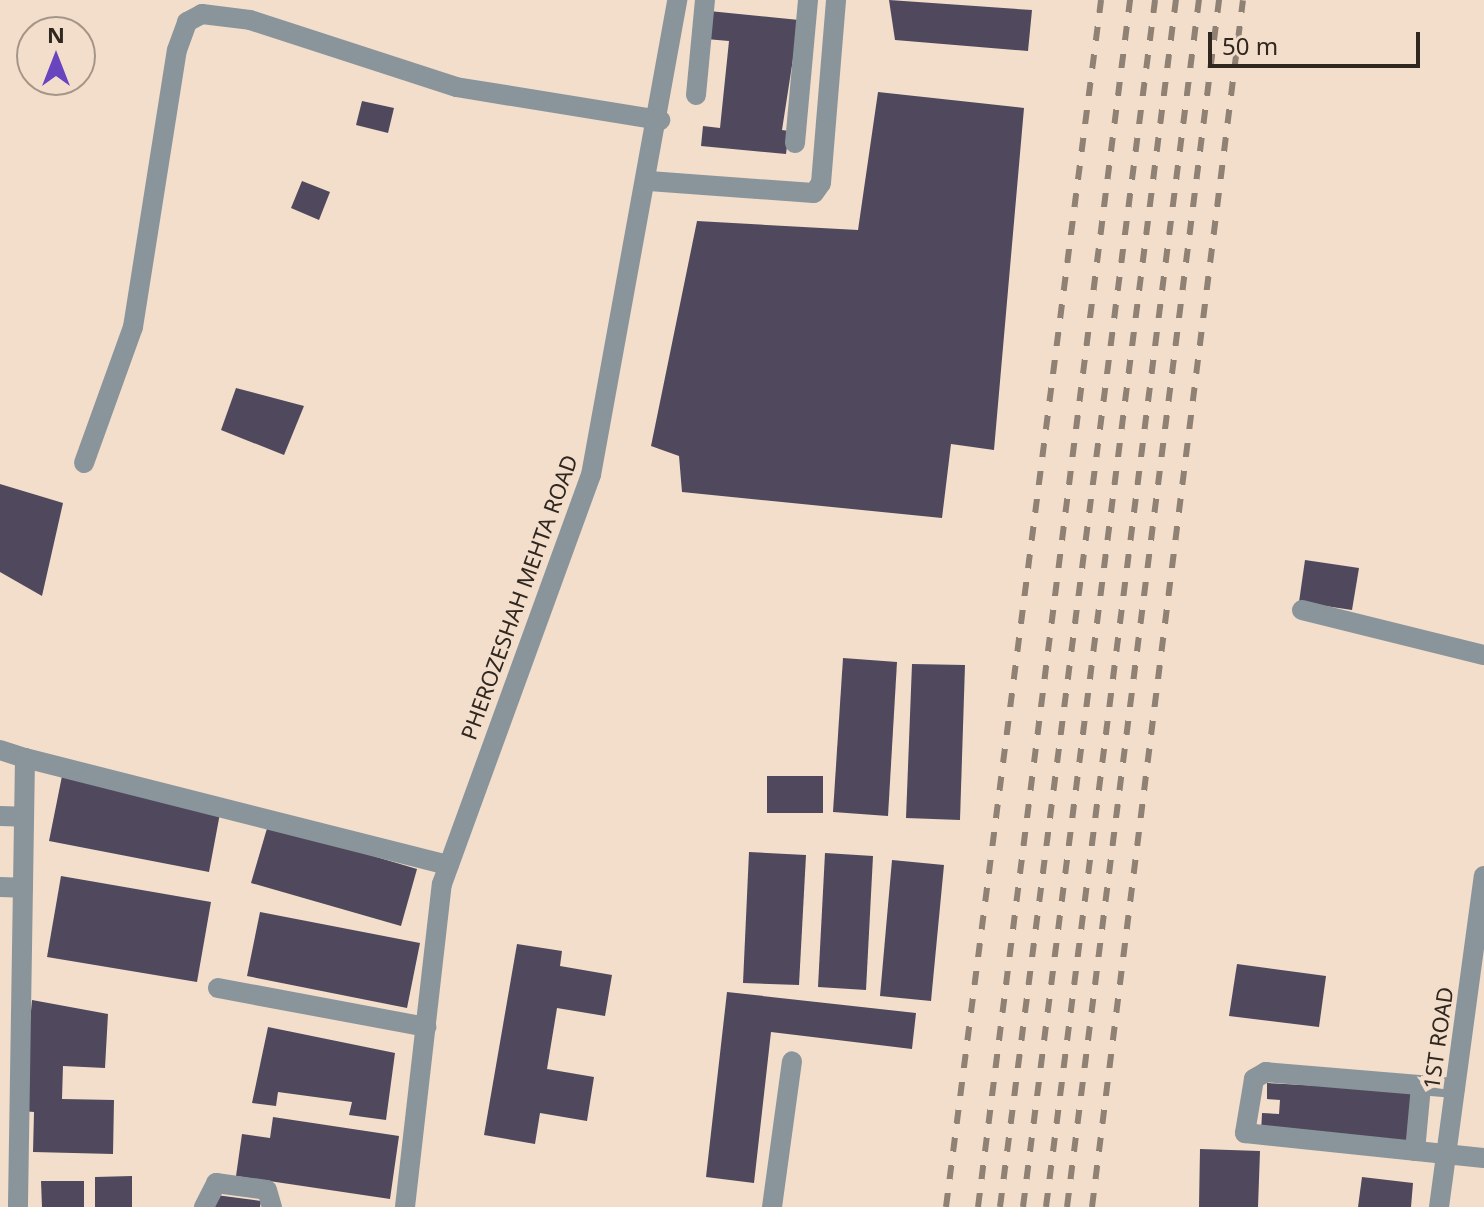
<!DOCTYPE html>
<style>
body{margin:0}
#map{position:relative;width:1484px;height:1207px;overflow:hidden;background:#f3decc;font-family:"Noto Sans",sans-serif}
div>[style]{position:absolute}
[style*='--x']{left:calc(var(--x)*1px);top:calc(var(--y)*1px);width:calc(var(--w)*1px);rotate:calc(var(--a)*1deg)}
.building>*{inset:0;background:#50495d}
.minor>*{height:20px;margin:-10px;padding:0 10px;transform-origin:10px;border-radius:10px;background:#8a959b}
.rail>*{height:6px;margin-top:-3px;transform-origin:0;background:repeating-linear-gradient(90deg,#908175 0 14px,transparent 0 28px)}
span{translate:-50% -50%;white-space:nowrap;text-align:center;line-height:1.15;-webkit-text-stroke:8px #f3decc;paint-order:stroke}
.street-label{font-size:22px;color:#2f2720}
.north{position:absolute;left:16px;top:16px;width:80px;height:80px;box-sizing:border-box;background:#f3decc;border:2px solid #a59587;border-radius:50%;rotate:0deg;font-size:22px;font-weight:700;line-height:32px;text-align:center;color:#2f2720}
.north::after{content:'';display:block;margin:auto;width:28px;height:36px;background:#6845be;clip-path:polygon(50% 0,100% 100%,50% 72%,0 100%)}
.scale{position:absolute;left:1208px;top:32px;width:212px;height:36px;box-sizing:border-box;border:4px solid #2f2720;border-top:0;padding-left:10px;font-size:24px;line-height:28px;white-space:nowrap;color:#2f2720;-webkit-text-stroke:6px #f3decc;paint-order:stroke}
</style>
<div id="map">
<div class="building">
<i style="clip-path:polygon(889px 0,1032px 10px,1028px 51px,895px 40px)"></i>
<i style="clip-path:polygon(709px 11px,799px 20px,782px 130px,789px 131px,786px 154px,701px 146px,703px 126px,720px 128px,729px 41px,706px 39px)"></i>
<i style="clip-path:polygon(878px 92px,1024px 108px,994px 450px,951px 444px,942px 518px,682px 492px,679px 456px,651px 446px,697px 221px,858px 230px)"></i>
<i style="clip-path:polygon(362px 101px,394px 108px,388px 133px,356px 125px)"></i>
<i style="clip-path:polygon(302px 181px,330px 192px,319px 220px,291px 208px)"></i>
<i style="clip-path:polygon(236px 388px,304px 406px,284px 455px,221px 430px)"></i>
<i style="clip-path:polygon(0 484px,63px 503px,42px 596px,0 572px)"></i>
<i style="clip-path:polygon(1305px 560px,1359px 568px,1352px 610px,1299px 602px)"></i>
<i style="clip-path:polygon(843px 658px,897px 662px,888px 816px,833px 812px)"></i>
<i style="clip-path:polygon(912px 664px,965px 665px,960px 820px,906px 818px)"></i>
<i style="clip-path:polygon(62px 776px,221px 808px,209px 872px,49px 841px)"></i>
<i style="clip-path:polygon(767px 776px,823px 776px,823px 813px,767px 813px)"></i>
<i style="clip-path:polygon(268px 825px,417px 869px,401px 926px,251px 883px)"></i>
<i style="clip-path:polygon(749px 852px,806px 855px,799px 985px,743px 983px)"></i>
<i style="clip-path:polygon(825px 853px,873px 856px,866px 990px,818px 987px)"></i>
<i style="clip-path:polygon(892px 860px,944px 865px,931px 1001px,880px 996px)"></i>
<i style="clip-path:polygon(61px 876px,211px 902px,197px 982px,47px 957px)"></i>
<i style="clip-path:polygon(260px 912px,420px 943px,407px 1008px,247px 976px)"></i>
<i style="clip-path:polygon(517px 944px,562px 951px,560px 966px,612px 975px,605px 1016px,557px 1008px,547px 1069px,594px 1077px,587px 1121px,540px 1113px,535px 1144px,484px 1135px)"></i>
<i style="clip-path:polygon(1237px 964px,1326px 976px,1319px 1027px,1229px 1016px)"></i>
<i style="clip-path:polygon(727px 992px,916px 1013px,912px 1049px,771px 1032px,754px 1183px,706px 1177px)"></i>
<i style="clip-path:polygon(32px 1000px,108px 1014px,105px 1068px,63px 1066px,62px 1099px,114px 1100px,113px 1154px,33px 1152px,34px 1112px,22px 1111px)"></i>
<i style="clip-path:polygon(268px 1027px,395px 1053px,386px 1120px,349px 1115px,352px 1102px,278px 1092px,276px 1106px,252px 1103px)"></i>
<i style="clip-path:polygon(1267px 1083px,1417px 1091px,1414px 1142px,1261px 1133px,1262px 1113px,1279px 1114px,1280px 1100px,1267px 1099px)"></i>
<i style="clip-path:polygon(273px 1117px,399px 1136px,390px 1199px,236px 1176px,242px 1134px,270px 1138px)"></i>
<i style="clip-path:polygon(1200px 1149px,1260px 1151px,1258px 1207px,1199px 1207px)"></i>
<i style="clip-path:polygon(132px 1176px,132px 1207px,95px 1207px,95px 1177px)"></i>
<i style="clip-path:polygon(1362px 1177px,1413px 1183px,1411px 1207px,1358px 1207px)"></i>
<i style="clip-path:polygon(41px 1181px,84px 1181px,84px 1207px,42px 1207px)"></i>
<i style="clip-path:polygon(216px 1195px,261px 1201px,260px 1207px,214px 1207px)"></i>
</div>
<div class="minor">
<i style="--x:696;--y:95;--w:95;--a:-84.6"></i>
<i style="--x:795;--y:143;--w:144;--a:-84.8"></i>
<i style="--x:649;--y:181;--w:165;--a:4.2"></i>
<i style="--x:814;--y:193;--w:12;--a:-55"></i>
<i style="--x:821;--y:183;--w:184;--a:-85.3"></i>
<i style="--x:84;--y:463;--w:145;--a:-70.2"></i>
<i style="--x:133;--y:327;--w:280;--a:-81"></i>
<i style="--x:177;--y:50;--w:30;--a:-70"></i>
<i style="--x:187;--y:22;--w:17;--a:-28"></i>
<i style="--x:202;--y:14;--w:48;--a:7.1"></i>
<i style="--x:250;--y:20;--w:217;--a:18"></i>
<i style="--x:456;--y:87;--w:207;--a:9.2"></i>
<i style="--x:1302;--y:610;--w:187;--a:13.9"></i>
<i style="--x:0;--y:750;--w:26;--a:18"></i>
<i style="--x:25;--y:758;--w:449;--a:90.9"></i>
<i style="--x:25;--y:758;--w:437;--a:14.2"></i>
<i style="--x:0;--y:816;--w:24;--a:2"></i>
<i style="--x:0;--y:887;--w:23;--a:2"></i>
<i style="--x:218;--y:988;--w:212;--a:10.6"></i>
<i style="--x:1455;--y:1088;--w:190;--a:-175.2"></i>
<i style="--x:1266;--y:1072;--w:14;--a:150"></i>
<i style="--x:1254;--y:1079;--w:55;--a:99.5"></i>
<i style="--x:1245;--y:1133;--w:240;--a:6"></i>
<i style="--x:1415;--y:1151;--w:65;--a:-84.7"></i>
<i style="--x:204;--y:1207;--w:27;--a:-63"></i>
<i style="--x:216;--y:1183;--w:51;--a:7.8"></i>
<i style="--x:267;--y:1190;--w:18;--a:74"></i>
<i style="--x:405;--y:1207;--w:325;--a:-83.5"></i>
<i style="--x:442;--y:884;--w:435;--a:-70"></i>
<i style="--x:591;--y:475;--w:483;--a:-79.7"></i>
<i style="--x:772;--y:1207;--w:147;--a:-82.2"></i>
<i style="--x:1439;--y:1207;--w:334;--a:-82.3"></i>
</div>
<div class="rail">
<i style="--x:946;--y:1207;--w:1217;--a:-82.68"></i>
<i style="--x:978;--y:1207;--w:1217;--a:-82.82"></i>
<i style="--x:1000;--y:1207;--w:1217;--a:-82.68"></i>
<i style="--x:1023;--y:1207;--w:1217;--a:-82.78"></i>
<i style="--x:1046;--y:1207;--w:1217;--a:-82.78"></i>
<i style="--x:1067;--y:1207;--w:1217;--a:-82.82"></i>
<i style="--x:1092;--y:1207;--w:1216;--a:-82.87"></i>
</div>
<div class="street-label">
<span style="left:519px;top:597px;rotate:-70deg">PHEROZESHAH MEHTA ROAD</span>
<span style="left:1438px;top:1038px;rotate:-82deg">1ST ROAD</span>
</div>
<div class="north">N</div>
<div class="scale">50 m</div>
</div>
